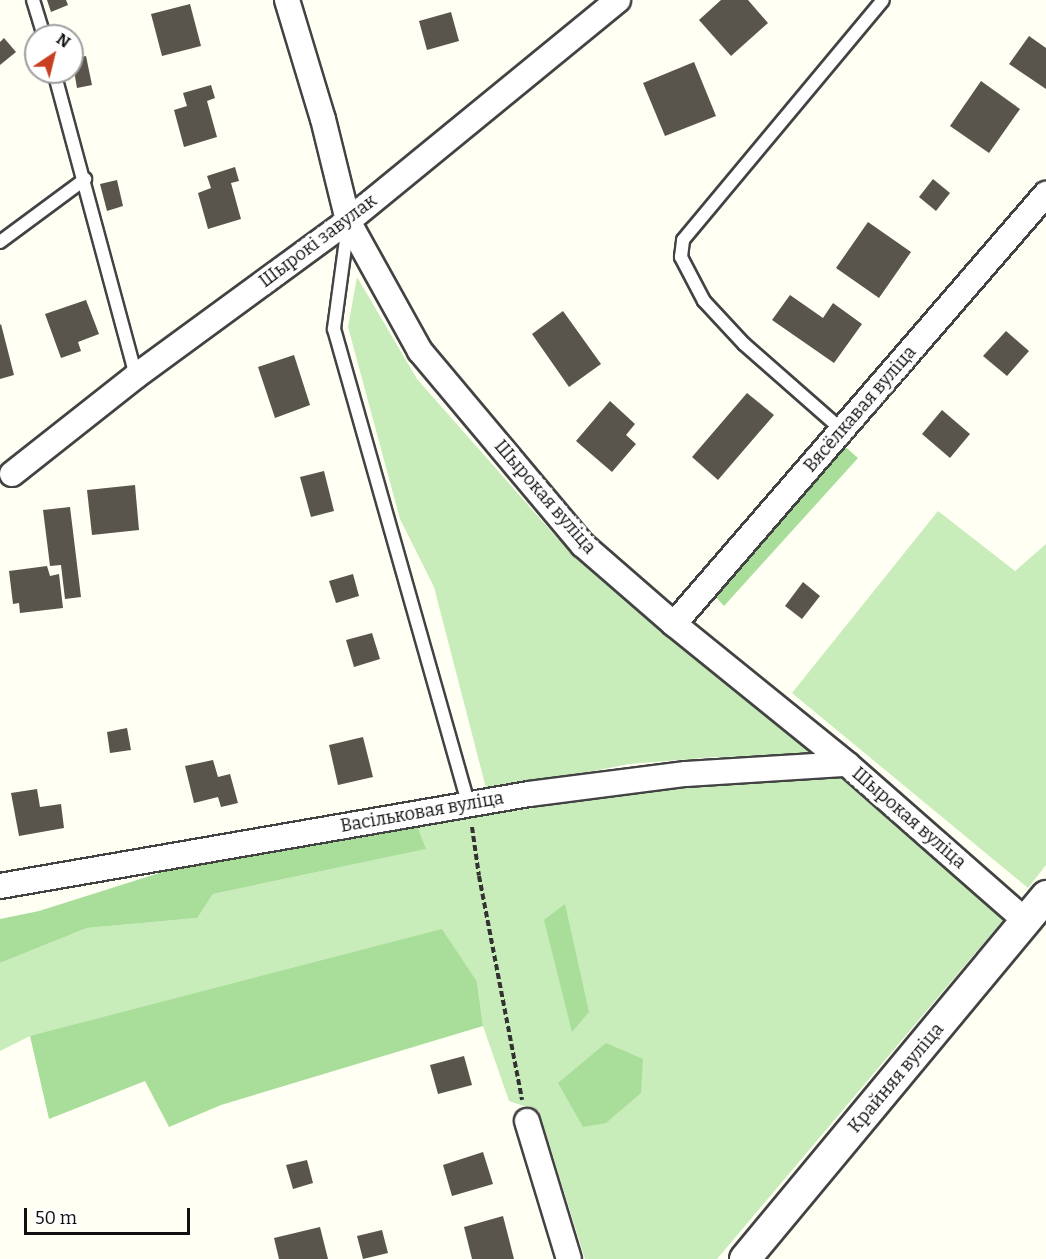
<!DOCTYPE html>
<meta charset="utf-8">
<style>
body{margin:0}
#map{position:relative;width:1046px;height:1259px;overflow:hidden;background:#fffff4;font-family:Bitter,serif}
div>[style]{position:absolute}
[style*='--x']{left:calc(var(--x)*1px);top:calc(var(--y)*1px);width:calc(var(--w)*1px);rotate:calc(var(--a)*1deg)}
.green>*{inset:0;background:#c9ecbb}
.forest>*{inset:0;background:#a8de99}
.building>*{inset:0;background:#5a554c}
.path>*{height:4px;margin-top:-2px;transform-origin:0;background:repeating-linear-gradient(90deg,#323232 0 6px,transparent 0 9px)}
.roads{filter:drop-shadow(2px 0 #434343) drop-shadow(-2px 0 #434343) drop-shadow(0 2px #434343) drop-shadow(0 -2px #434343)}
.service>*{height:12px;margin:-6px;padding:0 6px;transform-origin:6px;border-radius:6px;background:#fff}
.minor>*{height:24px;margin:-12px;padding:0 12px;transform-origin:12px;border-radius:12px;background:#fff}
.tertiary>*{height:30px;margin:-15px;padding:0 15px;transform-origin:15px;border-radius:15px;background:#fff}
span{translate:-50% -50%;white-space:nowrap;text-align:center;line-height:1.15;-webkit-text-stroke:6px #fff;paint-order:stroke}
.street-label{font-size:18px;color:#101010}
.north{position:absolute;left:24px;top:24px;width:60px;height:60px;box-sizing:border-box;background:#fff;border:2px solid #9f9f9f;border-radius:50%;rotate:35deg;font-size:16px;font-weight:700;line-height:24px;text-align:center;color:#101010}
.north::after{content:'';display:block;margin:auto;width:21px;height:27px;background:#c83f21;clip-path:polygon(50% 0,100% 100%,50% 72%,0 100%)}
.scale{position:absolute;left:24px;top:1208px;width:166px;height:27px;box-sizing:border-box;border:3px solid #101010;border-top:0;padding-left:8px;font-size:18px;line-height:21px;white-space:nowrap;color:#101010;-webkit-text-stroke:4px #fff;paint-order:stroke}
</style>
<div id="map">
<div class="green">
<i style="clip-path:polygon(357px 277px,417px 379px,557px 538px,815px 755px,715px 757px,629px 764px,487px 792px,434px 587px,400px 519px,348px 327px)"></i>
<i style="clip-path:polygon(938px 511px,1015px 571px,1046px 544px,1046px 865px,1028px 888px,792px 693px)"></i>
<i style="clip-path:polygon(836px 774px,1004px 919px,717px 1259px,585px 1259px,539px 1111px,509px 1101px,483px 1026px,477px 982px,30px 1036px,0 1051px,0 963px,87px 928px,196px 918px,213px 894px,425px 849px,417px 826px,639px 792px)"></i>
</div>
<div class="forest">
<i style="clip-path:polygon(841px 443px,858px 458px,724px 606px,715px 596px,723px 579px)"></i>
<i style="clip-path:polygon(417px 826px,426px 849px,213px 894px,197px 918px,87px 928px,0 963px,0 919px,39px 911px,172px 869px)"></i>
<i style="clip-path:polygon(565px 904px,589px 1012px,572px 1032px,544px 920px)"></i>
<i style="clip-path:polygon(442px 929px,477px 982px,483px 1026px,221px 1105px,169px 1127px,145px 1081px,49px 1119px,30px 1036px)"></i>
<i style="clip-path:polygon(606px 1043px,643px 1059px,641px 1093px,606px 1123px,583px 1127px,558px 1083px)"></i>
</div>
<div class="building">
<i style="clip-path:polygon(47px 0,66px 0,68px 5px,51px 12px)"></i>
<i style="clip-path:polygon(721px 0,748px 0,768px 23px,731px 56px,699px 20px)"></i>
<i style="clip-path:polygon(190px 4px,201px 46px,162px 56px,151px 14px)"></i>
<i style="clip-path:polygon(451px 12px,459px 41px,427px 50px,419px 21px)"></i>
<i style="clip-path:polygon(1029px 36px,1046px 48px,1046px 89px,1009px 64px)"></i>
<i style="clip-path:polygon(4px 38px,16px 52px,0 65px,0 42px)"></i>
<i style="clip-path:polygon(86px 56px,92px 85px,77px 88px,72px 59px)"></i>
<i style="clip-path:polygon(694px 62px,716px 116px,665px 136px,643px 83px)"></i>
<i style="clip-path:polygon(981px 81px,1020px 109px,989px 153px,950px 126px)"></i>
<i style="clip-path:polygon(211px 85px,215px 98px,207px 101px,217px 137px,184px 147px,174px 110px,187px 106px,183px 93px)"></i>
<i style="clip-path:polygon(235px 167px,239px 181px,231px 183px,241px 219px,208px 229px,198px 193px,211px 188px,207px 176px)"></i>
<i style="clip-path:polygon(933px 179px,950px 193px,936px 211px,919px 197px)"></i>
<i style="clip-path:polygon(117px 180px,123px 206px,107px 211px,100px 184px)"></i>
<i style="clip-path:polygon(868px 222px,911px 252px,879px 298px,836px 268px)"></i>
<i style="clip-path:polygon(790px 295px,823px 318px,833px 303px,862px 324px,834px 363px,772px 320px)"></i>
<i style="clip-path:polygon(86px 300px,99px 334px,78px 342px,81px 351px,61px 358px,45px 314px)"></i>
<i style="clip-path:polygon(563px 311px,601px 364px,569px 387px,532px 334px)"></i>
<i style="clip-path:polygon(1px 324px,14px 375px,0 379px,0 325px)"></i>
<i style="clip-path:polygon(1006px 331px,1029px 351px,1007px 376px,983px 356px)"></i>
<i style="clip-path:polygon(294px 355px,310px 405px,275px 418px,258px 367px)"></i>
<i style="clip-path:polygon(747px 393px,774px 415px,718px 480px,692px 457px)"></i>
<i style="clip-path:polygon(610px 401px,635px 424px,626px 435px,636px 444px,612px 472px,576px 441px)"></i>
<i style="clip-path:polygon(942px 410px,970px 434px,950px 458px,922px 434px)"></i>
<i style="clip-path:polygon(324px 471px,334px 511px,311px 517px,300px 477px)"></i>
<i style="clip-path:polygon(135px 485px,139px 530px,92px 535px,87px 490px)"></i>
<i style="clip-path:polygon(70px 507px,81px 597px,65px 599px,61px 565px,50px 566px,43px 510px)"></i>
<i style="clip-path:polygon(47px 566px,50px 576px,59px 574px,63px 608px,20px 613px,19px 603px,13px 604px,9px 571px)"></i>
<i style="clip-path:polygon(353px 574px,359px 596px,336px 603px,329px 581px)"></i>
<i style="clip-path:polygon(803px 582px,820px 596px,802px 619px,785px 606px)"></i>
<i style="clip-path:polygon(372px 633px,380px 659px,354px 667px,346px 640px)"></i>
<i style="clip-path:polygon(127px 728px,131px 750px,110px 753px,107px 732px)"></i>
<i style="clip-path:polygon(363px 737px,373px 777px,338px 785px,329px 745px)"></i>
<i style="clip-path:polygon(213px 760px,218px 777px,230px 774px,238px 803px,221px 807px,218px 797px,194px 803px,185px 766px)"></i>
<i style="clip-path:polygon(37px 789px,40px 807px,61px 804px,64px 828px,19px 836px,11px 793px)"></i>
<i style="clip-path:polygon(464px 1056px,472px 1085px,438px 1094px,430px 1065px)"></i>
<i style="clip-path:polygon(483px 1152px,493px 1184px,452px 1196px,443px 1165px)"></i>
<i style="clip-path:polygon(307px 1160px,313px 1183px,293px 1189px,286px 1165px)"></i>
<i style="clip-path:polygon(503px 1216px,514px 1259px,472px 1259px,464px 1227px)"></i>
<i style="clip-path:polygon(320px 1227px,328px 1259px,279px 1259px,274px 1238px)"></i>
<i style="clip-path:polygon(382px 1230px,388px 1253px,363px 1259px,357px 1236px)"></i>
</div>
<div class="path">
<i style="--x:472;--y:827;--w:49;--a:81.9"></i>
<i style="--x:479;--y:876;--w:228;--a:79.1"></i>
</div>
<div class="roads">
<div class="service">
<i style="--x:33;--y:0;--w:38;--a:73"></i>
<i style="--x:54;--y:72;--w:315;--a:74.9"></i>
<i style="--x:348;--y:225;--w:105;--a:97.7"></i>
<i style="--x:334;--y:329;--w:494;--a:74.2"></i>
<i style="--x:0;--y:242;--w:106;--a:-36.5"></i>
<i style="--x:842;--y:430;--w:130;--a:-138.7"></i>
<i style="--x:744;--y:344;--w:59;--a:-132.9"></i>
<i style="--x:704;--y:301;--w:50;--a:-117.6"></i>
<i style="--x:681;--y:257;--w:17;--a:-83"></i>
<i style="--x:683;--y:240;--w:312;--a:-50.2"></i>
</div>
<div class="minor">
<i style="--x:287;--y:0;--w:124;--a:73.2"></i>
<i style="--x:323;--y:119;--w:105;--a:76.2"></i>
<i style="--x:348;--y:221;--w:149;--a:61"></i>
<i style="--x:420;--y:351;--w:253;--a:50"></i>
<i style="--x:583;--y:545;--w:121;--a:41"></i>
<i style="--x:674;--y:624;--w:223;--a:39"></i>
<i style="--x:847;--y:764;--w:238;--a:41.3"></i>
<i style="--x:12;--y:474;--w:158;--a:-38.3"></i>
<i style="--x:136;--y:376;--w:263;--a:-36.2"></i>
<i style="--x:348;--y:221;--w:349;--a:-39.3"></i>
<i style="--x:674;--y:624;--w:569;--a:-49.14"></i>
<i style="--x:0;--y:886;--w:537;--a:-9.87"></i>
<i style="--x:529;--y:794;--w:158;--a:-7.3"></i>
<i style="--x:686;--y:774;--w:161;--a:-3.6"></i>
<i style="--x:527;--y:1121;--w:144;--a:73.1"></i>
</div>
<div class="tertiary">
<i style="--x:745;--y:1259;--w:472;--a:-50.3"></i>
</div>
</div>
<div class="street-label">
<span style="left:318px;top:241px;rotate:-37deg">Шырокі завулак</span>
<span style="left:860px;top:409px;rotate:-49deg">Вясёлкавая вуліца</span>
<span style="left:545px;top:497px;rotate:49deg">Шырокая вуліца</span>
<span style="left:422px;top:812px;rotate:-10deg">Васільковая вуліца</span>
<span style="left:909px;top:818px;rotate:41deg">Шырокая вуліца</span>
<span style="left:896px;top:1078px;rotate:-50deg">Крайняя вуліца</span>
</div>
<div class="north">N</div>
<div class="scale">50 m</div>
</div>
